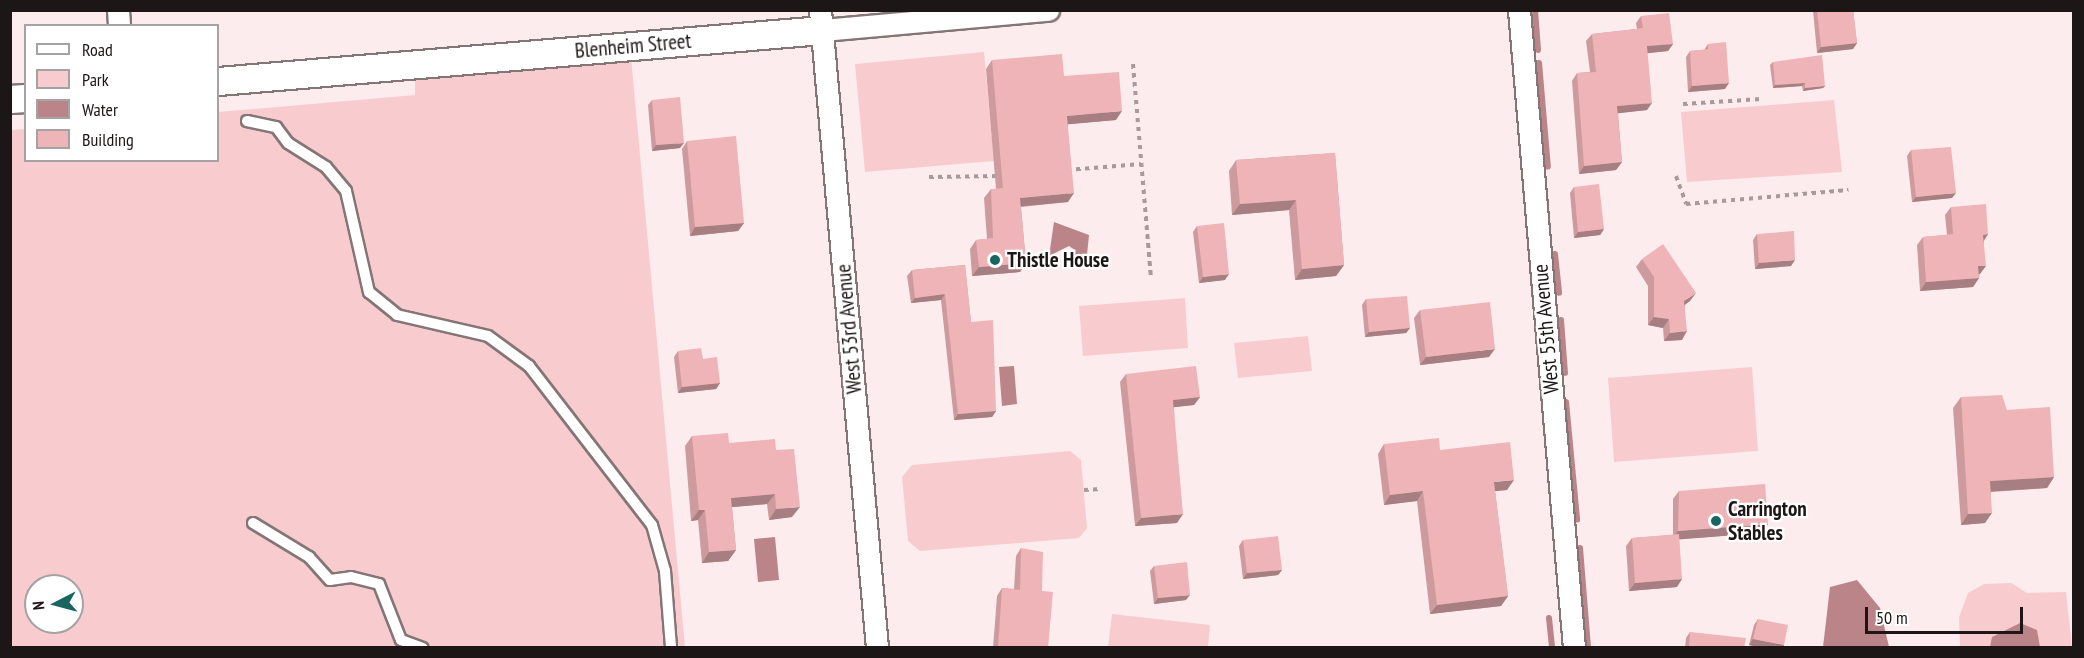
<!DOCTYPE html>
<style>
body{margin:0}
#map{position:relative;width:2084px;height:658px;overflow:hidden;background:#fdeced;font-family:"PT Sans Narrow",sans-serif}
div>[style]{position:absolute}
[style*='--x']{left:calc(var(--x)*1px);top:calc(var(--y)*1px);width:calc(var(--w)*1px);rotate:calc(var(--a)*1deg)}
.green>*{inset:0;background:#f8cccf}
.water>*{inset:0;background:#bb8488}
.stream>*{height:6px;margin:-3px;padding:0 3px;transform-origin:3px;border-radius:3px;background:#bb8488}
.path>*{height:4px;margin-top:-2px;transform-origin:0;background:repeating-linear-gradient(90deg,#a79a9b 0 4.5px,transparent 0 9px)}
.roads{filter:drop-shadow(2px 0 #847576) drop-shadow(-2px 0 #847576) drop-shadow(0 2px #847576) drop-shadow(0 -2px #847576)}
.service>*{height:10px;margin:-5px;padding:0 5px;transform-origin:5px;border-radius:5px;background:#fff}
.minor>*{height:21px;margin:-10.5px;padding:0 10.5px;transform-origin:10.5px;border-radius:10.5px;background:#fff}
.tertiary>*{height:27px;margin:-13.5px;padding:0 13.5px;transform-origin:13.5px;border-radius:13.5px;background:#fff}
.wall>*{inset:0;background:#cd9b9e}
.shaded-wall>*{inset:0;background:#a77e81}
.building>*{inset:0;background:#eeb4b8}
.dots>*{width:16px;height:16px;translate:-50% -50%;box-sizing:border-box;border:3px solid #fff;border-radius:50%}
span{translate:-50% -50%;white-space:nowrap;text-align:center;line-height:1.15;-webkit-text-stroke:4.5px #fff;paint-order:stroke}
.street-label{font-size:21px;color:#1c1616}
.poi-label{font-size:21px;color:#1c1616;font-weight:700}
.left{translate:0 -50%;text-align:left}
.frame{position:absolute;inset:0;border:12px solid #1c1616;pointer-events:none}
.legend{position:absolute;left:24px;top:24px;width:195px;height:138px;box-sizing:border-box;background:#fff;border:2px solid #a4a2a2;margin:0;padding:8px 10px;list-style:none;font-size:18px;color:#1c1616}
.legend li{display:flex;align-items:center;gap:12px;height:30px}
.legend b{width:30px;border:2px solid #a4a2a2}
.north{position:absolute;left:24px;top:574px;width:60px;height:60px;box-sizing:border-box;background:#fff;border:2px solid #a4a2a2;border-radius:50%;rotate:264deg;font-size:16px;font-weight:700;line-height:24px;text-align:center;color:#1c1616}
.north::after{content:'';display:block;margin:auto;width:21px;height:27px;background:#196660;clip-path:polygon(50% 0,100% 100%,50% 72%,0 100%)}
.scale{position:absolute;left:1865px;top:607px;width:158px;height:27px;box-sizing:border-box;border:3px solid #1c1616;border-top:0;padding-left:8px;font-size:18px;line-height:21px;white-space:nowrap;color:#1c1616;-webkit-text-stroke:4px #fff;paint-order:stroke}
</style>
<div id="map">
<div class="green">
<i style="clip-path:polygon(984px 52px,994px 161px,865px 172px,855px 64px)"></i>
<i style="clip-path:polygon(evenodd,631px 57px,685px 647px,11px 647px,11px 130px,25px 129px,26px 160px,218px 160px,218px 112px,415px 95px,415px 75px,631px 57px,36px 586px,72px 586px,72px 622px,36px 622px,36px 586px)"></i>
<i style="clip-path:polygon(1834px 100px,1842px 172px,1687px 182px,1681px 112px)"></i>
<i style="clip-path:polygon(1185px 298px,1188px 348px,1083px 356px,1079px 306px)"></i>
<i style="clip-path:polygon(1308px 336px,1312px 371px,1238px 378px,1234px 343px)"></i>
<i style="clip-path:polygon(1752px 367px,1758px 451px,1614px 462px,1608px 378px)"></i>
<i style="clip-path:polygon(1070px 451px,1081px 460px,1087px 528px,1079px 538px,920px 551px,908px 541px,902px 477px,912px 465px)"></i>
<i style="clip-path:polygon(2011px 583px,2027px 593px,2066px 592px,2072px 647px,1960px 647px,1959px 617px,1968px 593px,1984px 584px)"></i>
<i style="clip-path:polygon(1112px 614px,1210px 625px,1208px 647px,1108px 647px)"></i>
</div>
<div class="water">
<i style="clip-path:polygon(1054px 222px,1089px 235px,1087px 255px,1071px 256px,1075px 250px,1069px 246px,1049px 256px)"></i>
<i style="clip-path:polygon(1014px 366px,1017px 404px,1002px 406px,999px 367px)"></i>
<i style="clip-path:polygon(775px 537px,779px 580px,758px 582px,754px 539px)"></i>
<i style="clip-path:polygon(1857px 580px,1880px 608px,1889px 647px,1823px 647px,1830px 587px)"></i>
<i style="clip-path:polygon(2020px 623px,2037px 630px,2040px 647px,1990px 647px,1992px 637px)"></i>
</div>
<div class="stream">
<i style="--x:1535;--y:10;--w:40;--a:85.7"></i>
<i style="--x:1539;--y:63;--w:104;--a:85.1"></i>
<i style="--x:1555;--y:254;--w:39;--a:84"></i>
<i style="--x:1561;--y:320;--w:53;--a:85.7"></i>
<i style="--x:1566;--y:402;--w:118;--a:84.6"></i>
<i style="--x:1580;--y:548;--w:100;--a:85.4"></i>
<i style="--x:1549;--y:618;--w:30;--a:84"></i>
</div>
<div class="path">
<i style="--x:1133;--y:64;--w:215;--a:85.2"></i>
<i style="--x:1683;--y:104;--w:78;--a:-3.7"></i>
<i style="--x:1067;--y:170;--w:74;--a:-4.6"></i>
<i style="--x:1676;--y:176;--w:30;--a:70"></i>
<i style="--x:1686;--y:204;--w:163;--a:-4.9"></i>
<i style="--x:929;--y:177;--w:71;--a:-0.8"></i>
<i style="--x:1084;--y:490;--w:17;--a:-3"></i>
</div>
<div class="roads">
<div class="service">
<i style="--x:247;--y:121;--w:30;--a:12"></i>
<i style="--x:276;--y:127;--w:20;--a:53"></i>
<i style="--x:288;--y:143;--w:45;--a:32.3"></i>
<i style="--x:326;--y:167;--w:31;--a:50"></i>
<i style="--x:346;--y:191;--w:104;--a:77.2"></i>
<i style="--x:369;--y:292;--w:36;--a:39"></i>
<i style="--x:397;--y:315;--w:93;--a:13"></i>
<i style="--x:488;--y:336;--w:51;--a:36.2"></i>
<i style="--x:529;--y:366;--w:201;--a:52.3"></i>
<i style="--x:652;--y:525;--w:48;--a:74.2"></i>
<i style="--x:665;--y:571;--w:77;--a:85.5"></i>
<i style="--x:253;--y:523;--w:66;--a:31.3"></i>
<i style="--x:309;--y:557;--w:31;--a:48"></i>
<i style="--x:330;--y:580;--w:21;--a:-8"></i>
<i style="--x:351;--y:577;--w:29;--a:14"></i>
<i style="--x:379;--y:584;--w:60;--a:68.6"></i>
<i style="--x:401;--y:640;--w:23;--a:20"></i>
</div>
<div class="minor">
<i style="--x:118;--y:10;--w:16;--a:86"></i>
<i style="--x:820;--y:10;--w:641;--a:84.89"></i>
<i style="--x:1519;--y:10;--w:640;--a:85.07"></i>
<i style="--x:822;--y:30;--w:227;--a:-5.1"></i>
</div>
<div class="tertiary">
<i style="--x:218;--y:81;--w:606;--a:-4.83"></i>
<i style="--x:10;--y:99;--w:16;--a:-4"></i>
</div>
</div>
<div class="wall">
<i style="clip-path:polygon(1813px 10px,1853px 10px,1857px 43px,1853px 49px,1817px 53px)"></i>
<i style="clip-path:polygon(1641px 16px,1673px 44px,1668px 51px,1647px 53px,1647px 110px,1618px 113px,1622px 162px,1616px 170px,1579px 174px,1572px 81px,1577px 73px,1590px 72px,1586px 41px,1592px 34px,1637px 29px,1636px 23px)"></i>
<i style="clip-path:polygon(1708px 44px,1725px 89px,1688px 92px,1686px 57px,1690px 51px,1704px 50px)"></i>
<i style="clip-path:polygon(992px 60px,1064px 76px,1116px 120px,1068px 124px,1068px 202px,1021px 207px,1026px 263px,1020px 272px,972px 276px,970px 249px,976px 240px,987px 239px,984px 198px,991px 189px,996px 189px,986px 69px)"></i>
<i style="clip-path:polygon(1773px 62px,1825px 86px,1823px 88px,1803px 91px,1802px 86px,1773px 88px,1770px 65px)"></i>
<i style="clip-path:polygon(652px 100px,680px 148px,652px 151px,648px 105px)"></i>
<i style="clip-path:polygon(687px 141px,744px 223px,738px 231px,690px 236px,682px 149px)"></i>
<i style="clip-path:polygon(1911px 150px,1952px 198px,1912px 202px,1907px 156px)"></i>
<i style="clip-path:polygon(1335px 153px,1344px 265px,1336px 276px,1295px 280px,1289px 210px,1232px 215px,1229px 171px,1236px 160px)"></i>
<i style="clip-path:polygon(1574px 187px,1604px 229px,1600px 235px,1574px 238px,1570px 193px)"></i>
<i style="clip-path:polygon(1951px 207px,1988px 234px,1984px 241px,1979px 278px,1973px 287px,1920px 291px,1917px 245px,1923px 237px,1947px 235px,1945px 215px)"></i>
<i style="clip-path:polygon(1197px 226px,1225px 280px,1199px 283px,1193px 232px)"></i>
<i style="clip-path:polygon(1757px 234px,1791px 266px,1755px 269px,1753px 240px)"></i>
<i style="clip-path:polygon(1642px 259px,1690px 301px,1685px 305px,1682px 340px,1664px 341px,1663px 328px,1648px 325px,1648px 286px,1636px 267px)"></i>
<i style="clip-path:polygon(965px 265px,971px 322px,996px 411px,992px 417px,954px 420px,941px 300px,911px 303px,907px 276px,912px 270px)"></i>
<i style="clip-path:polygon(1366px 299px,1410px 328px,1406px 333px,1365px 337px,1362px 305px)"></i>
<i style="clip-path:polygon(1420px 310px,1489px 357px,1420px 365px,1414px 318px)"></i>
<i style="clip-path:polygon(678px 351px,703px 359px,720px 383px,716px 389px,678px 393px,674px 357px)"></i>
<i style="clip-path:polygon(1126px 374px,1200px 397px,1194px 405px,1174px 407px,1177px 523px,1135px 526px,1120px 382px)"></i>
<i style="clip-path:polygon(1961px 397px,2054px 477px,2047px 488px,1991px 492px,1985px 523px,1961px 525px,1953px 408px)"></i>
<i style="clip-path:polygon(692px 436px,729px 443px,776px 450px,792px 517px,769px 520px,767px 504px,732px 507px,736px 550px,728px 561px,702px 563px,698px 520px,691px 521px,685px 446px)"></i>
<i style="clip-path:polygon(1384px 444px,1440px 450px,1507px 490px,1495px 491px,1508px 596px,1501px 606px,1430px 614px,1417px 501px,1384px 505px,1378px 454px)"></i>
<i style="clip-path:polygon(1679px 491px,1762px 533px,1679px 539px,1677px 587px,1629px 591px,1626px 546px,1632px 538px,1673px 535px,1673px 499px)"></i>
<i style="clip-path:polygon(1243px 540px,1282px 570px,1278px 575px,1243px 579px,1239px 546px)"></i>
<i style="clip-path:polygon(1021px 548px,1042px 591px,1048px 648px,993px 648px,997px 596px,1002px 588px,1014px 589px,1016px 556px)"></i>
<i style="clip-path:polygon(1154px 566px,1186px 600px,1154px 604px,1150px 571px)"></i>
<i style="clip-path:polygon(1758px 619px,1784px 645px,1782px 648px,1762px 648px,1749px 645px,1754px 625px)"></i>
<i style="clip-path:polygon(1690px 632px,1744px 648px,1685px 648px,1686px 638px)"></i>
</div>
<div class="shaded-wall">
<i style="clip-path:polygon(1857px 43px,1853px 49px,1817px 53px,1821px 47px)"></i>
<i style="clip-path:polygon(1673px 44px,1668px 51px,1641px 54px,1647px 46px)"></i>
<i style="clip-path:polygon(1729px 83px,1725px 89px,1688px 92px,1692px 86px)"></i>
<i style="clip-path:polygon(1805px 83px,1802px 86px,1773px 88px,1775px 85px)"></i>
<i style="clip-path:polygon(1825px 86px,1823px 88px,1803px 91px,1805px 88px)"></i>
<i style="clip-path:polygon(1652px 103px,1647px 110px,1612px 114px,1617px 106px)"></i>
<i style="clip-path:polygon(1122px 111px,1116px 120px,1061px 125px,1067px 116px)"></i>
<i style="clip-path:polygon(684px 143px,680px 148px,652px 151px,656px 145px)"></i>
<i style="clip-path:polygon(1622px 162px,1616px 170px,1579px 174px,1584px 166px)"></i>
<i style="clip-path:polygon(1074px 193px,1068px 202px,1014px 207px,1020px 198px)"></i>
<i style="clip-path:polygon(1956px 193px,1952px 198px,1912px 202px,1916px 197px)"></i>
<i style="clip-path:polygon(1296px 200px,1289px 210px,1232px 215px,1240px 204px)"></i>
<i style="clip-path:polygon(744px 223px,738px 231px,690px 236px,695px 227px)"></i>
<i style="clip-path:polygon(1604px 229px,1600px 235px,1574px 238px,1578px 232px)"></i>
<i style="clip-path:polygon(1988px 234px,1982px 243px,1983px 235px)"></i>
<i style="clip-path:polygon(1795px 260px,1791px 266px,1755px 269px,1759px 263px)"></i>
<i style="clip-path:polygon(1026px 263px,1020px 272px,972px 276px,979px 267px)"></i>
<i style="clip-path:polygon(1344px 265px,1336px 276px,1295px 280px,1302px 269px)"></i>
<i style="clip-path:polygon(1978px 266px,1986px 266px,1980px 274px,1972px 275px)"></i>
<i style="clip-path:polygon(1229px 274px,1225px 280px,1199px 283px,1203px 277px)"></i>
<i style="clip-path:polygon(1979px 278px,1973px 287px,1920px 291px,1926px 282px)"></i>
<i style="clip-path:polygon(1696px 293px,1690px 301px,1678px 309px,1684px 301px)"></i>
<i style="clip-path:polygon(945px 294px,941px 300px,911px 303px,915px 298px)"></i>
<i style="clip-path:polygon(1654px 317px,1669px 319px,1663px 328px,1648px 325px)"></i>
<i style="clip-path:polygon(1410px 328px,1406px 333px,1365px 337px,1369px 332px)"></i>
<i style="clip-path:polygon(1687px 331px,1682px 340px,1664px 341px,1670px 333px)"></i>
<i style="clip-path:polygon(1495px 349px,1489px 357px,1420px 365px,1426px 357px)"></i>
<i style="clip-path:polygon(720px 383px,716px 389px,678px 393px,682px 387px)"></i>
<i style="clip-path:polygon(1200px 397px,1194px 405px,1167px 408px,1173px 400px)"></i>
<i style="clip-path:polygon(996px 411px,992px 417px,954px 420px,958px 414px)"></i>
<i style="clip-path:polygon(2054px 477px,2047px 488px,1983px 492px,1990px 481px)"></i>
<i style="clip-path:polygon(1514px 480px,1507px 490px,1487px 492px,1494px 482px)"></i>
<i style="clip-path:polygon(1423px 491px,1417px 501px,1384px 505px,1390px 495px)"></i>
<i style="clip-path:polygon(775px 494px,767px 504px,723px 508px,731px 498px)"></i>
<i style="clip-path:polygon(800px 507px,792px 517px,769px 520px,776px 509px)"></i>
<i style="clip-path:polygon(699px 510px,705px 510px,698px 520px,691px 521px)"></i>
<i style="clip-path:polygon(1992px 513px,1985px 523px,1961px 525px,1968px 514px)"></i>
<i style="clip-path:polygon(1183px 514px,1177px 523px,1135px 526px,1141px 518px)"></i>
<i style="clip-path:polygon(1768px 524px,1762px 533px,1672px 540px,1678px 531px)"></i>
<i style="clip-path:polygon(736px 550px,728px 561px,702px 563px,709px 552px)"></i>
<i style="clip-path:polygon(1282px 570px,1278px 575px,1243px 579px,1247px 573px)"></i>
<i style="clip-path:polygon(1682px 579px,1677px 587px,1629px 591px,1635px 583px)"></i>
<i style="clip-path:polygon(1190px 595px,1186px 600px,1154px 604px,1158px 598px)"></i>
<i style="clip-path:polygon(1508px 596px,1501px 606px,1430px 614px,1437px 605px)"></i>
<i style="clip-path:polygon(1753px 639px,1784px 645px,1782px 648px,1762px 648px,1749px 645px)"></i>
</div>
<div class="building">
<i style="clip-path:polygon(1817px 10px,1853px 10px,1857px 43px,1821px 47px)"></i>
<i style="clip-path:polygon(1669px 13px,1673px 44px,1647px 46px,1652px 103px,1617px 106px,1622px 162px,1584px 166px,1577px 73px,1596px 72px,1592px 34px,1643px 28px,1641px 16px)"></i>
<i style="clip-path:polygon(1726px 42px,1729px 83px,1692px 86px,1690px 51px,1708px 49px,1708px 44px)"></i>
<i style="clip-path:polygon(1062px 54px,1064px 76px,1119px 72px,1122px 111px,1067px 116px,1074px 193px,1020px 198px,1026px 263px,979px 267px,976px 240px,993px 238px,991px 189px,1003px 188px,992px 60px)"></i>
<i style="clip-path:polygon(1822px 55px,1825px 86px,1805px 88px,1805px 83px,1775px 85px,1773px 62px)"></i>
<i style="clip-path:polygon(680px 97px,684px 143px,656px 145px,652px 100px)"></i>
<i style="clip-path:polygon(736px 136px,744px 223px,695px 227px,687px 141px)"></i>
<i style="clip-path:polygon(1951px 147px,1956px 193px,1916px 197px,1911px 150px)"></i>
<i style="clip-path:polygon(1335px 153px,1344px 265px,1302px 269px,1296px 200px,1240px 204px,1236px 160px)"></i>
<i style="clip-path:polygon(1599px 184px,1604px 229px,1578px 232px,1574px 187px)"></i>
<i style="clip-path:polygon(1986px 204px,1988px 234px,1983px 235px,1986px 266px,1978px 266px,1979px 278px,1926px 282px,1923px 237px,1953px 234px,1951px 207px)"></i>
<i style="clip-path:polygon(1224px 223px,1229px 274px,1203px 277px,1197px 226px)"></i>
<i style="clip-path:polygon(1794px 231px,1795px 260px,1759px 263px,1757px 234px)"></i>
<i style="clip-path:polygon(1663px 244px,1696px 293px,1684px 301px,1687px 331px,1670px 333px,1669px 319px,1654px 317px,1654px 277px,1642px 259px)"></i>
<i style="clip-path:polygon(965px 265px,971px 322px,993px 320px,996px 411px,958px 414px,945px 294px,915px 298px,912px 270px)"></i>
<i style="clip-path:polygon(1407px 296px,1410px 328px,1369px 332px,1366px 299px)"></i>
<i style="clip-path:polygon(1490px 302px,1495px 349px,1426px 357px,1420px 310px)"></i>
<i style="clip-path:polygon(701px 348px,703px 359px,717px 357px,720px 383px,682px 387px,678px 351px)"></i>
<i style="clip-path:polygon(1196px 366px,1200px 397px,1173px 400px,1183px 514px,1141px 518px,1126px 374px)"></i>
<i style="clip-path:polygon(2002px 395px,2007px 410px,2050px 407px,2054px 477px,1990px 481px,1992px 513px,1968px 514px,1961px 397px)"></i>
<i style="clip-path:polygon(728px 433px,729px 443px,775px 439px,776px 450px,794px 449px,800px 507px,776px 509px,775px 494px,731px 498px,736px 550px,709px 552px,705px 510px,699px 510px,692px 436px)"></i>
<i style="clip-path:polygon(1439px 438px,1440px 450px,1510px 442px,1514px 480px,1494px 482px,1508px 596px,1437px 605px,1423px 491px,1390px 495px,1384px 444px)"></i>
<i style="clip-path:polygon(1765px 484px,1768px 524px,1678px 531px,1679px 491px)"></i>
<i style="clip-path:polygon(1679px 534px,1682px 579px,1635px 583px,1632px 538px)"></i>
<i style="clip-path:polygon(1278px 536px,1282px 570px,1247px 573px,1243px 540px)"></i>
<i style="clip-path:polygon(1021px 548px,1043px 552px,1042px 591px,1053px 592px,1048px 648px,998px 648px,1002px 588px,1020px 590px)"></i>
<i style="clip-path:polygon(1187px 562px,1190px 595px,1158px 598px,1154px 566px)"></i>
<i style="clip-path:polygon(1758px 619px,1788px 625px,1784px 645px,1753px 639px)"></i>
<i style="clip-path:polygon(1690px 632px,1746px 638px,1744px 648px,1689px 648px)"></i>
</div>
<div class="dots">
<i style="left:995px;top:260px;background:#196660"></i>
<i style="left:1716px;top:521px;background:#196660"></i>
</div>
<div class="street-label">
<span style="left:633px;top:46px;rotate:-5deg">Blenheim Street</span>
<span style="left:849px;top:329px;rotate:-95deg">West 53rd Avenue</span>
<span style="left:1546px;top:329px;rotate:-95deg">West 55th Avenue</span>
</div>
<div class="poi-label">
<span class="left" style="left:1007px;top:260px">Thistle House</span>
<span class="left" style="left:1728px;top:521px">Carrington<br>Stables</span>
</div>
<div class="frame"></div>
<ul class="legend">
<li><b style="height:8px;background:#fff"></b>Road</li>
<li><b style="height:16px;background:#f8cccf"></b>Park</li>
<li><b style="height:16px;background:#bb8488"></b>Water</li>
<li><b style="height:16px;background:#eeb4b8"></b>Building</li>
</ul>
<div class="north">N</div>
<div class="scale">50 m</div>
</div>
